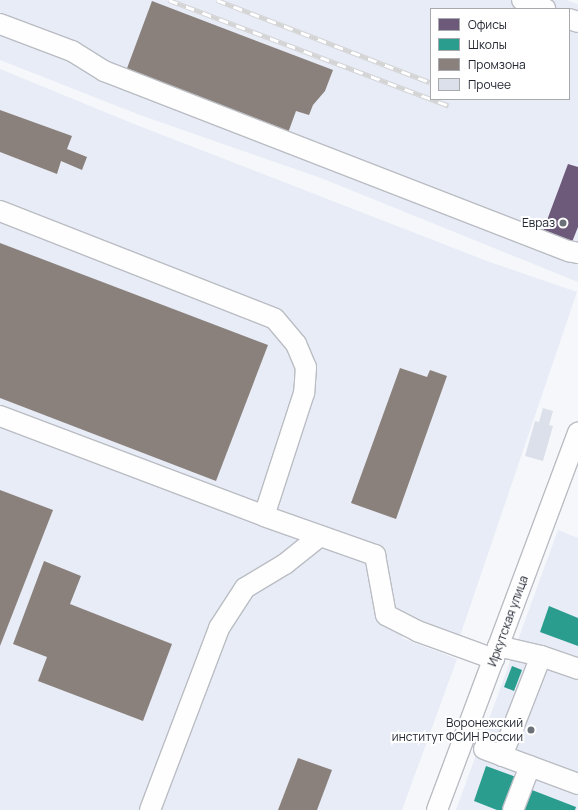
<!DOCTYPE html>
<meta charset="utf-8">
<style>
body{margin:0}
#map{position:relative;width:578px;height:810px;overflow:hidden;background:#f5f7fa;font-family:Manrope,sans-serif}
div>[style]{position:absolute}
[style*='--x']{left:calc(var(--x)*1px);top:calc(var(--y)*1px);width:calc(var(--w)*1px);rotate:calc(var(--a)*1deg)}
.built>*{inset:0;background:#e8ecf6}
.offices>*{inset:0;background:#6d597a}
.schools>*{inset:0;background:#2a9d8f}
.industry>*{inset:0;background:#8a817c}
.building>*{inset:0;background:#dbe0ea}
.roads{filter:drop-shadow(1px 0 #babdc3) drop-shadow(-1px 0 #babdc3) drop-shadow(0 1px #babdc3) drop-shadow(0 -1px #babdc3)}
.minor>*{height:20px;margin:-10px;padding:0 10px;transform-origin:10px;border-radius:10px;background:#fefefe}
.rail>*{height:4.5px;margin-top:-2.25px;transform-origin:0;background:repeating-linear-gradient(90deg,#fff 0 9px,#d4d4d5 0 18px);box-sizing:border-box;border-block:1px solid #d4d4d5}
.dots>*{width:11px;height:11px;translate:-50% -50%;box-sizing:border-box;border:2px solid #fff;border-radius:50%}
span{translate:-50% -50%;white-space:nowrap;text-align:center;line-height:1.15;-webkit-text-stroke:4px #fff;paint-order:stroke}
.poi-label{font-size:12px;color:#232833}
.right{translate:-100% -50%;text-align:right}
.street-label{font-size:12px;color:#232833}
.legend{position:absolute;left:430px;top:8px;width:140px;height:92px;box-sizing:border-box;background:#fff;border:1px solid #a7a9ad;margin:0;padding:5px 7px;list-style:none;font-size:12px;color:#232833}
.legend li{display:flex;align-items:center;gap:8px;height:20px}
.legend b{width:20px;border:1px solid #a7a9ad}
</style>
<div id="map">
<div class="built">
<i style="clip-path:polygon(evenodd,0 0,566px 0,578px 4px,578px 282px,321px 178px,140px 115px,0 60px,0 0,431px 9px,569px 9px,569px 99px,431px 99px,431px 9px)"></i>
<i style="clip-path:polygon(0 69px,134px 124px,487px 261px,577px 292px,460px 636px,410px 617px,402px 638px,457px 659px,402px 810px,0 810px)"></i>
<i style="clip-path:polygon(558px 530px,578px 538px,578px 810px,456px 810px)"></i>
</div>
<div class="offices">
<i style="clip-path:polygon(568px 164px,578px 167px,578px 227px,572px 242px,543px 231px)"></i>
</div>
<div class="schools">
<i style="clip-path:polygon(549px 606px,578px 618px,578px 646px,540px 632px)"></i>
<i style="clip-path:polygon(512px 666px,522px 670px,514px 691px,504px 687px)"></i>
<i style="clip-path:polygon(486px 766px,516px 777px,503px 810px,497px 810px,474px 801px)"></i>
<i style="clip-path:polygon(532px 790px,576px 807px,575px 810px,524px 810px)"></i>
</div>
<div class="industry">
<i style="clip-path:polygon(152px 1px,333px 70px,325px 91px,313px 105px,309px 115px,296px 111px,288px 133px,126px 71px)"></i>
<i style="clip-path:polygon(0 110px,72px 136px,67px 149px,87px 157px,82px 170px,61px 161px,57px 174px,0 152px)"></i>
<i style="clip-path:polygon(0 243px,268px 345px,216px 481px,0 398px)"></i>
<i style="clip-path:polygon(400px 368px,427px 377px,430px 370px,447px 376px,396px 519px,351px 503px)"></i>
<i style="clip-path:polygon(0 490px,53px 510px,0 646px)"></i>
<i style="clip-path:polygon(44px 561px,81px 576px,70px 604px,172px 644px,143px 721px,38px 681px,47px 657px,13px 644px)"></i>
<i style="clip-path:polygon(298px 758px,332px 770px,317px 810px,278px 810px)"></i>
</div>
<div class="building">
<i style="clip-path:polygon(543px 408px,553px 411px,549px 425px,553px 426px,543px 461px,525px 456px,535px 421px,539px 422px)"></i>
</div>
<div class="roads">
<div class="minor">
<i style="--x:522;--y:0;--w:25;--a:21"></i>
<i style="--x:569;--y:19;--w:9;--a:18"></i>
<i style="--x:0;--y:24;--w:77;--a:20.6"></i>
<i style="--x:72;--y:51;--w:38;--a:32"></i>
<i style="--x:104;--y:71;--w:499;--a:21.2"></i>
<i style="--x:569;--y:251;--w:9;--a:13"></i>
<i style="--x:0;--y:211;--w:295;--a:21.4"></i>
<i style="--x:275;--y:319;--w:33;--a:50"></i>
<i style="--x:296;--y:344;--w:25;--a:67"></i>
<i style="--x:306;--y:367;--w:26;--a:94"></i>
<i style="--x:304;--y:393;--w:129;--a:108"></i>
<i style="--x:0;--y:416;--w:282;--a:20.7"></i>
<i style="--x:264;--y:516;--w:118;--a:19.4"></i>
<i style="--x:375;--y:555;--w:61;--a:79.6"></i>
<i style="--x:386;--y:615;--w:35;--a:27"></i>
<i style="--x:417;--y:631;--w:82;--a:20"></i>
<i style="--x:498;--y:646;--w:44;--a:13.1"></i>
<i style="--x:541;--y:656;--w:39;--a:19"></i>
<i style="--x:484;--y:749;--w:100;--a:20.4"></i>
<i style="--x:502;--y:756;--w:107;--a:-68.7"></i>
<i style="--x:150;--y:810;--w:195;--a:-69.2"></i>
<i style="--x:219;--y:628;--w:48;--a:-57"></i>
<i style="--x:245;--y:588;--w:47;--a:-31"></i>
<i style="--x:285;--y:564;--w:45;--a:-38.7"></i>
<i style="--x:437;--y:810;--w:403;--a:-69.5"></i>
<i style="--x:513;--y:810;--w:47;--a:-68.9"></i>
</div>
</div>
<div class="rail">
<i style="--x:169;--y:0;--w:299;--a:20.7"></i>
<i style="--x:217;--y:0;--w:228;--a:21.1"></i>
</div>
<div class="dots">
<i style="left:563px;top:223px;background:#6c7079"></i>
<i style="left:531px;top:730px;background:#6c7079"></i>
</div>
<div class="poi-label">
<span class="right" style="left:555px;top:223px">Евраз</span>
<span class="right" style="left:523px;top:730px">Воронежский<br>институт ФСИН России</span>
</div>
<div class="street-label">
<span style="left:508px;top:621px;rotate:-70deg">Иркутская улица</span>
</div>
<ul class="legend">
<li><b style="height:11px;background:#6d597a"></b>Офисы</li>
<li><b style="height:11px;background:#2a9d8f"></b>Школы</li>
<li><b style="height:11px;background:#8a817c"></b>Промзона</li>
<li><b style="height:11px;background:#dbe0ea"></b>Прочее</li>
</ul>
</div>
